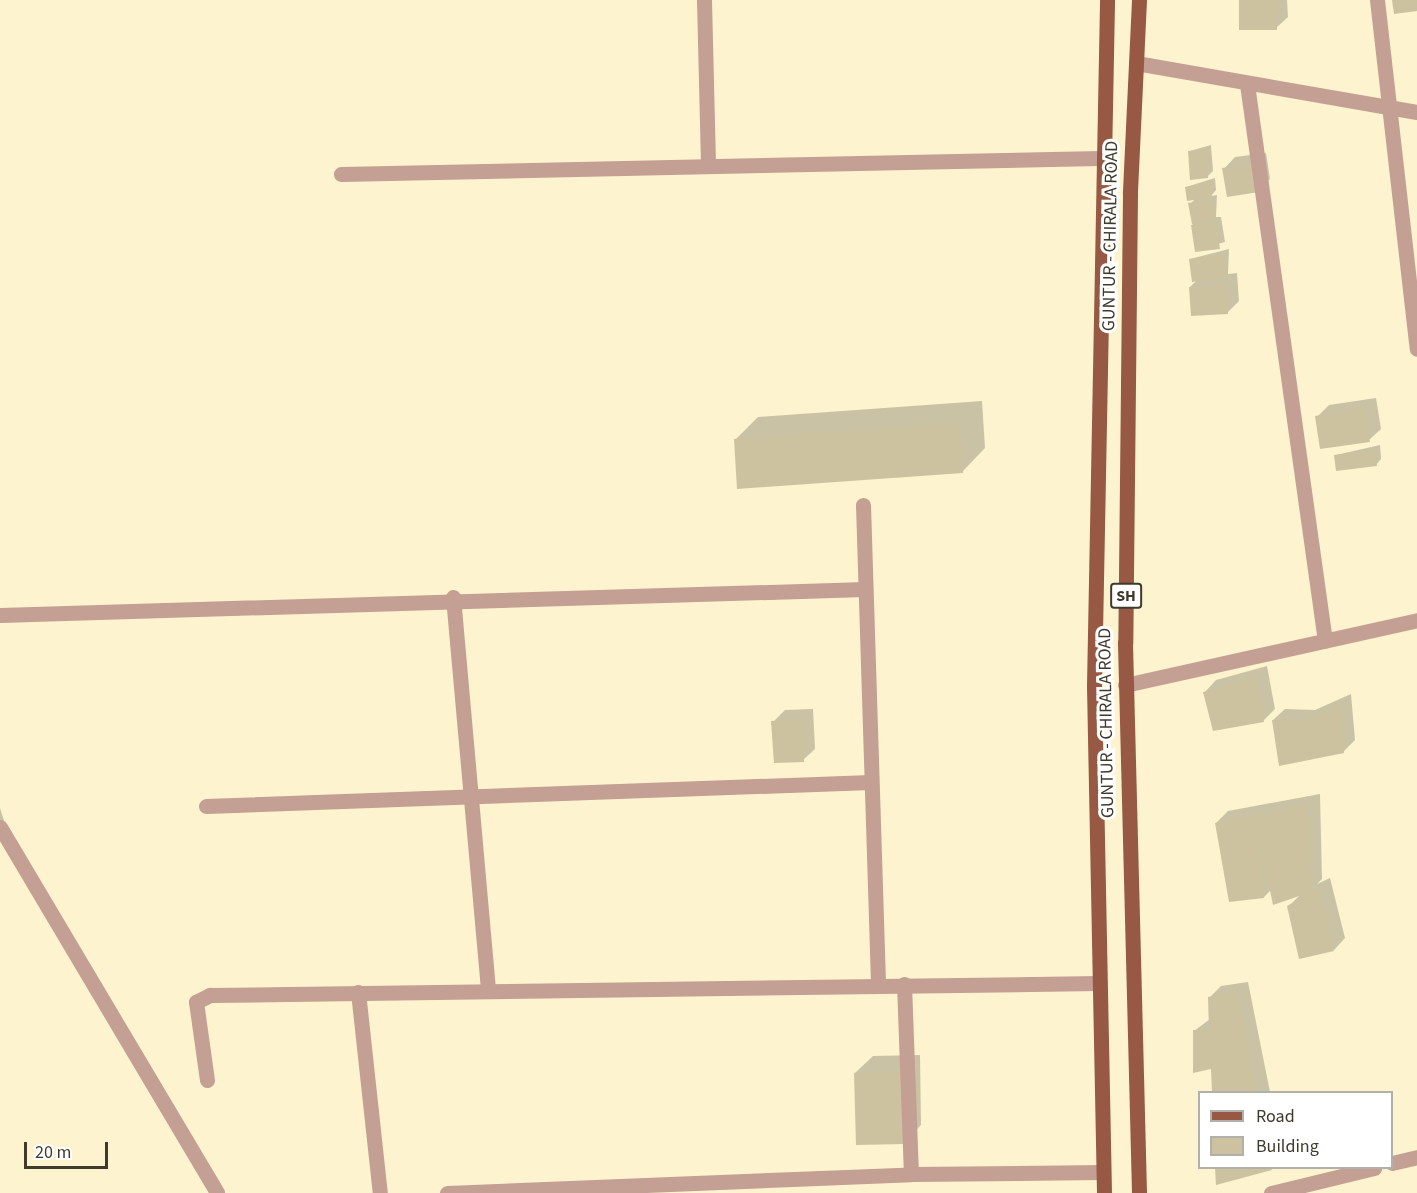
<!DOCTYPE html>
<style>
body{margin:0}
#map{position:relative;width:1417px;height:1193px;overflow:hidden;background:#fdf3cf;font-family:"Source Sans 3",sans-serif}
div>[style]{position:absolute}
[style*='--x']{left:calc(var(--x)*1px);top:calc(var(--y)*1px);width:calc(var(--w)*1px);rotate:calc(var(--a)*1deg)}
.shadow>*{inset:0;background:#0003}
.building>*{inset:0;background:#ccc2a0}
.street>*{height:15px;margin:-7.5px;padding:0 7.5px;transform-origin:7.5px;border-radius:7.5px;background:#c49f93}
.primary>*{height:15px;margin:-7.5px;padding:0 7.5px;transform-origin:7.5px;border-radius:7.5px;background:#975943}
span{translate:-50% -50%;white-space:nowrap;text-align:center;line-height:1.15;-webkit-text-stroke:6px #fff;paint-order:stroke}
.shield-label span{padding:2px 4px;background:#fff;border:2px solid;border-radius:4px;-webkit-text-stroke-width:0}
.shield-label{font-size:16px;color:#3e3a2c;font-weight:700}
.street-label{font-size:18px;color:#3e3a2c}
.legend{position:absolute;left:1198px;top:1091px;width:195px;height:78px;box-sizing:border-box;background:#fff;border:2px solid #b2b0ab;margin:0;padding:8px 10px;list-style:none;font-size:18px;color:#3e3a2c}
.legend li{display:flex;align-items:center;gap:12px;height:30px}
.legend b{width:30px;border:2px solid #b2b0ab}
.scale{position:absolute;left:24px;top:1142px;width:84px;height:27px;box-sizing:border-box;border:3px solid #3e3a2c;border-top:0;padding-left:8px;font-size:18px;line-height:21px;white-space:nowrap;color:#3e3a2c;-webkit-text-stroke:4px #fff;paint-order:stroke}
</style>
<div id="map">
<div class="shadow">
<i style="clip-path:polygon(1241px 0,1287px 0,1288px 17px,1276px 28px)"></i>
<i style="clip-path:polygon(1211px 145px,1213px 171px,1206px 178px,1190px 151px)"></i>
<i style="clip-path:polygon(1266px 153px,1270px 179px,1258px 191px,1224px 169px,1235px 157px)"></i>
<i style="clip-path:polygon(1215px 178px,1216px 190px,1211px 196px,1217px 195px,1216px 217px,1221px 217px,1225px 242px,1196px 250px,1190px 204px,1195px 199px,1186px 187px)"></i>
<i style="clip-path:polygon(1229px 249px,1228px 274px,1237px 273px,1239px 301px,1228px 312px,1190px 287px,1197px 280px,1190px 259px)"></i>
<i style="clip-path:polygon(1376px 398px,1381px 429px,1369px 440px,1317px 417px,1329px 405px)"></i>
<i style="clip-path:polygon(982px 401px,985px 448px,962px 472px,735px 440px,758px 417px)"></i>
<i style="clip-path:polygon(1380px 445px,1381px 459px,1376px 465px,1336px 455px)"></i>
<i style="clip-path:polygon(1267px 666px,1275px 709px,1263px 721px,1205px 692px,1216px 680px)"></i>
<i style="clip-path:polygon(1351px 694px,1355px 740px,1343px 752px,1273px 720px,1285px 709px,1315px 710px)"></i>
<i style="clip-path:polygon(813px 709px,815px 749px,803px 760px,773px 722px,785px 710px)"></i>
<i style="clip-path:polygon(1320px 794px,1322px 879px,1317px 884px,1330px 878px,1345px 938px,1334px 950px,1289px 906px,1302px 893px,1271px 890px,1264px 897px,1216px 823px,1228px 811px)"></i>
<i style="clip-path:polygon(0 808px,6px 827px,0 833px)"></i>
<i style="clip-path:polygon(1248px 982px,1270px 1092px,1213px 1092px,1212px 1067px,1194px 1031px,1210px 1019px,1210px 997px,1221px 986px)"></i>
<i style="clip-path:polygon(920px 1055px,921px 1125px,904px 1143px,855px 1073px,873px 1056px)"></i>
<i style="clip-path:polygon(1217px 1168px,1273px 1168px,1217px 1183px)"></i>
</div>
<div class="building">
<i style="clip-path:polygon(1239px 0,1276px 0,1277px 30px,1239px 30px)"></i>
<i style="clip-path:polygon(1392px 0,1417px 0,1417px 11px,1394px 14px)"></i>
<i style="clip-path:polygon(1206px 149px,1208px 178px,1190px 180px,1188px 151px)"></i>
<i style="clip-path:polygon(1254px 164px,1259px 192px,1227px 197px,1222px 168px)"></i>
<i style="clip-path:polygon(1209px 183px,1212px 197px,1187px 201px,1185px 187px)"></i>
<i style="clip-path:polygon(1212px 200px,1215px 220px,1192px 224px,1188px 203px)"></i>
<i style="clip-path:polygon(1216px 222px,1220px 249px,1195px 252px,1191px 225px)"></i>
<i style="clip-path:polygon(1224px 254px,1227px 277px,1192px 282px,1189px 259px)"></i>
<i style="clip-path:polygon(1226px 284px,1228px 314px,1191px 316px,1189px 287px)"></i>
<i style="clip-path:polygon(1365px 409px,1370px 442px,1320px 449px,1315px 416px)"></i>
<i style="clip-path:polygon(959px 423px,963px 473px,737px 489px,734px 439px)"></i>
<i style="clip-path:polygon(1375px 450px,1377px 466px,1336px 471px,1334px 455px)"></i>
<i style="clip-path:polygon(1256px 677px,1264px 722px,1213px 731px,1203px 692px)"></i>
<i style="clip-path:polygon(1340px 705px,1344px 753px,1279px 766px,1272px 720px,1303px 721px)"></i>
<i style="clip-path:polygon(802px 720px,804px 762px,774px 763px,771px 721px)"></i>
<i style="clip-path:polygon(1309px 804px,1311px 892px,1273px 905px,1259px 837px,1264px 898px,1229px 902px,1215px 823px)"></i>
<i style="clip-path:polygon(1318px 888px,1334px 951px,1299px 959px,1287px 906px)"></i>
<i style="clip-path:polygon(1237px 993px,1257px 1092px,1212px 1092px,1211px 1069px,1193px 1073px,1193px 1030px,1209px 1030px,1208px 997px)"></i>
<i style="clip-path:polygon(903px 1072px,905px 1144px,856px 1145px,854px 1073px)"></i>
<i style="clip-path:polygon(1215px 1168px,1271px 1168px,1272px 1170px,1216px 1185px)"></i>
</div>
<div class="street">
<i style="--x:704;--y:0;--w:166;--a:88.6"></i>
<i style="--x:1377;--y:0;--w:351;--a:83.5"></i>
<i style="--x:1136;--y:63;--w:285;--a:9.9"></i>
<i style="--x:1247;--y:84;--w:562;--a:82.03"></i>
<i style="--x:341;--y:174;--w:759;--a:-1.21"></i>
<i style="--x:863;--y:505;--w:480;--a:88.2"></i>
<i style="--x:453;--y:597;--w:395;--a:84.9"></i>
<i style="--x:0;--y:615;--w:865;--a:-1.72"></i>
<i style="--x:1125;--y:685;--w:299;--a:-12.5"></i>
<i style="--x:206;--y:806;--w:665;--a:-2.07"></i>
<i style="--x:0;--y:827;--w:425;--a:59.3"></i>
<i style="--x:904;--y:984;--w:190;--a:87.9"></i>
<i style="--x:358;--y:992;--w:202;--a:83.8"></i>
<i style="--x:207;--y:1080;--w:79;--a:-98"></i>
<i style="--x:196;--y:1002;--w:16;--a:-27"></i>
<i style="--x:210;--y:995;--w:889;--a:-0.77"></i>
<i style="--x:1392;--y:1163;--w:26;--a:-13"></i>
<i style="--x:447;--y:1193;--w:464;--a:-2.3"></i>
<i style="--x:911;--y:1174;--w:192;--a:-0.6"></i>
<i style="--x:1271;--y:1193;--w:106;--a:-13.6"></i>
</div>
<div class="primary">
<i style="--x:1139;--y:0;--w:194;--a:92.7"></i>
<i style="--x:1130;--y:194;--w:449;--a:90.6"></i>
<i style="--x:1125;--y:643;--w:550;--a:88.54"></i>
<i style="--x:1104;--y:1193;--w:507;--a:-91.13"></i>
<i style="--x:1094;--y:686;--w:686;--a:-88.91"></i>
</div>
<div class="shield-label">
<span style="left:1126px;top:596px">SH</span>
</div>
<div class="street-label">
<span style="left:1111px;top:236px;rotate:-89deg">GUNTUR - CHIRALA ROAD</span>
<span style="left:1107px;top:723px;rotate:-91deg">GUNTUR - CHIRALA ROAD</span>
</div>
<ul class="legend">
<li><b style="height:8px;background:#975943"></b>Road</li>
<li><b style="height:16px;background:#ccc2a0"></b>Building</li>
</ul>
<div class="scale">20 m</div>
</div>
